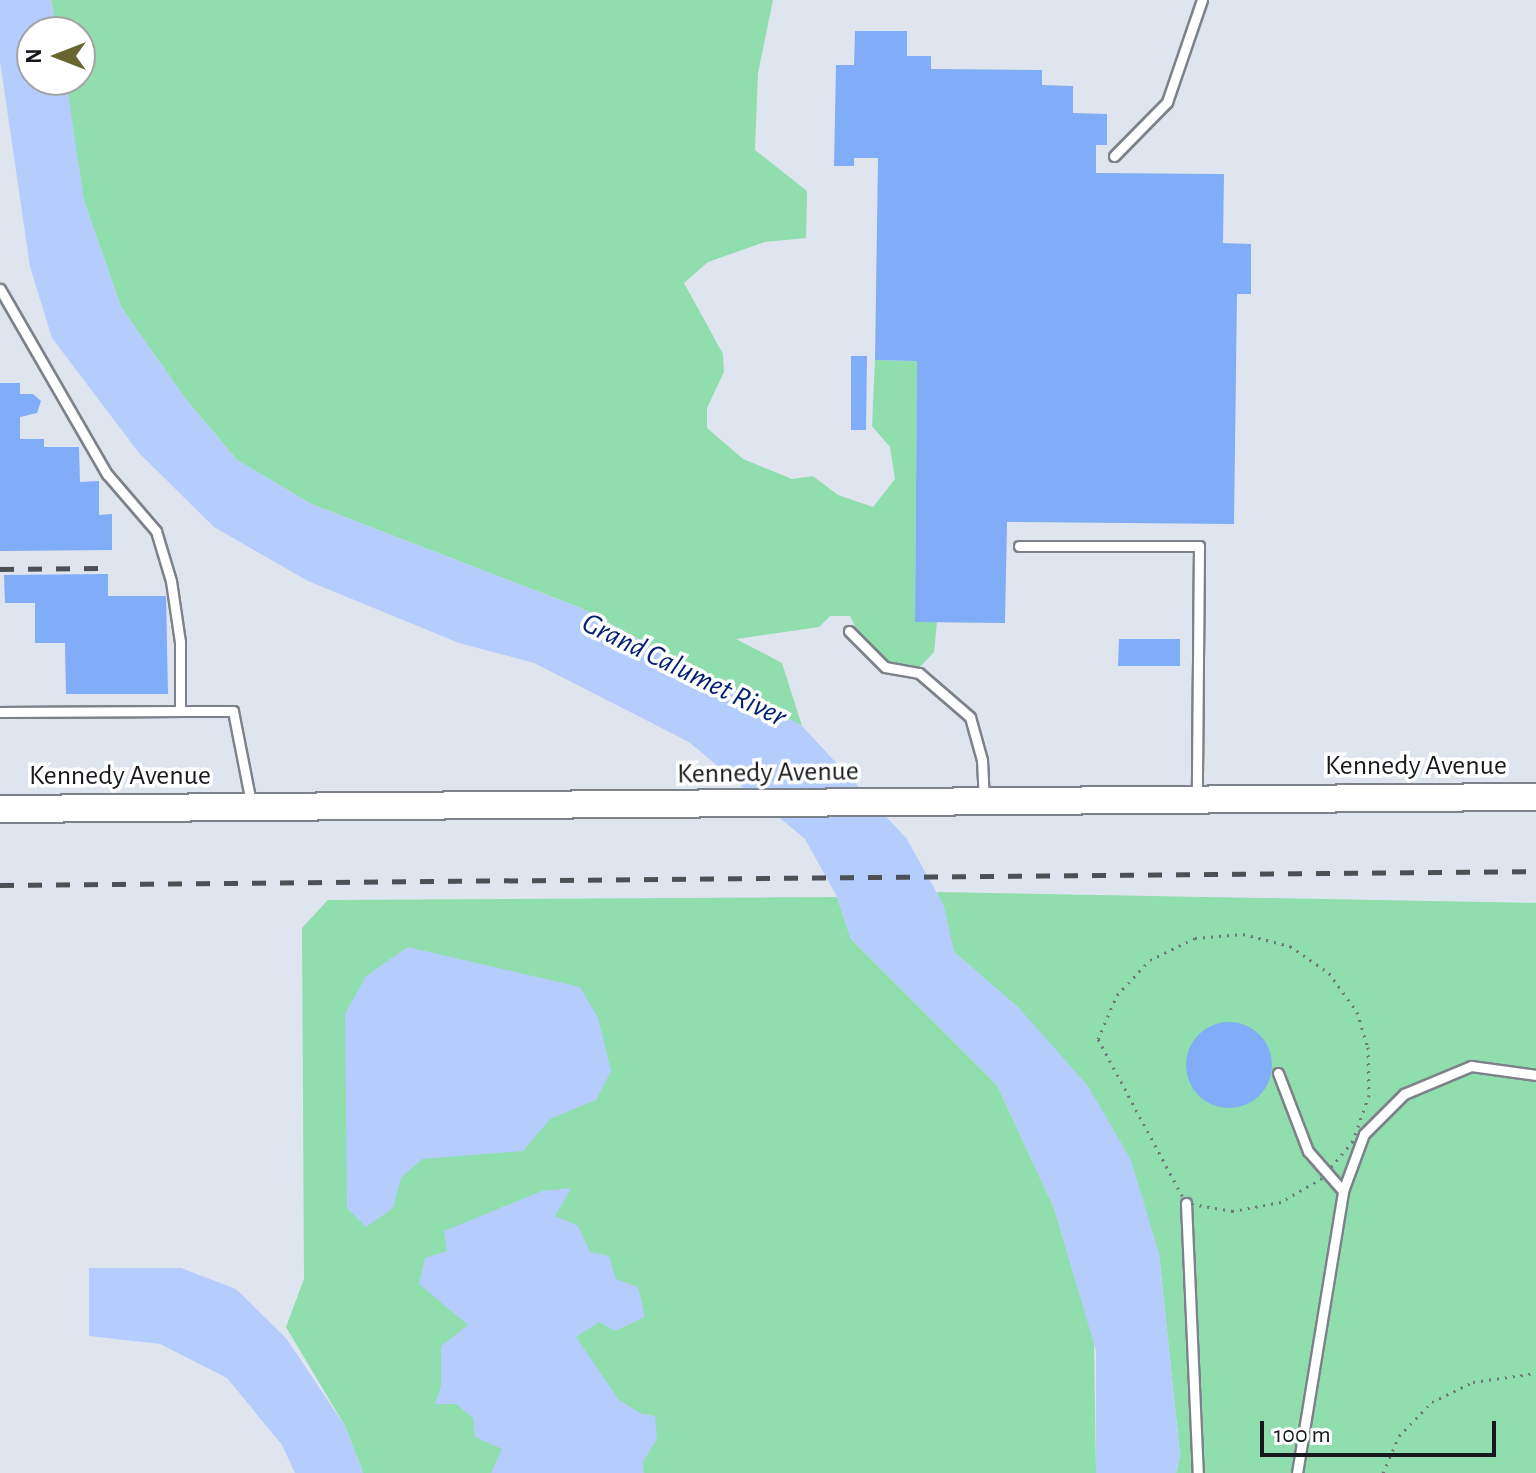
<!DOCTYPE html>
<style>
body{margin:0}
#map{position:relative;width:1536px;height:1473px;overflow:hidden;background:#dfe5ee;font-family:"Alegreya Sans",sans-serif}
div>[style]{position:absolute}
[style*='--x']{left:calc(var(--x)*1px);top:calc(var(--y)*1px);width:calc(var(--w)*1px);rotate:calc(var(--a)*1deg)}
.green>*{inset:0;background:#90ddae}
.water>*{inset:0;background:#b5cdfd}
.building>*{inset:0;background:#81acf8}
.round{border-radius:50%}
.path>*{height:3px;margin-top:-1.5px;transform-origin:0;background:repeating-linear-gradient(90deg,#72767b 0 2px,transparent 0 8px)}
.roads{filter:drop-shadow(2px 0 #7d828a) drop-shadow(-2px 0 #7d828a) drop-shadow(0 2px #7d828a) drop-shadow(0 -2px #7d828a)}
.lane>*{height:9px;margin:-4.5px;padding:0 4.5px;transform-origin:4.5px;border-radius:4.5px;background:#fff}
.secondary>*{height:26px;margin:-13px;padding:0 13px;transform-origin:13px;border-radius:13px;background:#fff}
.rail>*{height:5px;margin-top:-2.5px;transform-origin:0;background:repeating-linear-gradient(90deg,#4c4f54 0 14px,transparent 0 28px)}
span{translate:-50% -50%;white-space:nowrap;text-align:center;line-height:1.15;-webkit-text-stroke:7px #fff;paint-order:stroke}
.street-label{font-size:28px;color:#17191c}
.water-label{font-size:30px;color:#021f75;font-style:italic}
.north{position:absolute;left:16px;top:16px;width:80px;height:80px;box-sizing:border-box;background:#fff;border:2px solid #a2a3a4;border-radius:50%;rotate:270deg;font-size:22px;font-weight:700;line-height:32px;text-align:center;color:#17191c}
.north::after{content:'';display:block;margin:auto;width:28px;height:36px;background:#676532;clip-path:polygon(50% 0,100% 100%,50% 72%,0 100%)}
.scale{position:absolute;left:1260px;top:1421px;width:236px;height:36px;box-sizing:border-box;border:4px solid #17191c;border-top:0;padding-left:10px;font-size:24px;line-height:28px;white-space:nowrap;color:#17191c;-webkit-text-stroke:6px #fff;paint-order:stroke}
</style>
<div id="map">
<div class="green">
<i style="clip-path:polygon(51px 0,773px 0,758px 73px,755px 150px,807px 191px,806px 238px,765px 242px,708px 262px,684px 283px,723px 354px,724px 372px,707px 408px,707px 428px,743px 459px,792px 479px,813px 476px,838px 495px,873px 507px,895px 479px,890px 447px,872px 426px,875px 360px,917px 361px,915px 621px,937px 622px,934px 652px,915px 672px,891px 669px,866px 648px,850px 616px,830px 616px,819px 627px,736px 639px,782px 663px,802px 726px,581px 608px,311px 504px,237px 460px,184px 397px,121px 307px,84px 201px,65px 80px,80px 80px,80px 32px,57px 32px)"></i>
<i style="clip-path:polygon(937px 892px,1536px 903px,1536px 1473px,1176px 1473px,1180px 1455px,1159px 1254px,1019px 1008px,954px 952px)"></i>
<i style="clip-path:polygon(837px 897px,851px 939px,997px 1085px,1054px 1208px,1094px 1342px,1096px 1473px,363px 1473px,345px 1426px,286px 1327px,304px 1279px,302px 928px,328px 900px)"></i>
</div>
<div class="water">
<i style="clip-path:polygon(0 0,51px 0,57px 32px,32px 32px,32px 80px,66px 80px,84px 201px,121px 307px,184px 397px,237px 460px,311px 504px,581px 608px,802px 726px,907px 839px,944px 906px,954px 952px,1019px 1008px,1088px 1086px,1131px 1160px,1159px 1254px,1180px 1455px,1176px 1473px,1096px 1473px,1096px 1351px,1054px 1208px,997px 1085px,851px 939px,837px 897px,805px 839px,689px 742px,534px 663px,459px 643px,308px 581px,214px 527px,139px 453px,52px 338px,30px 267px,0 61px)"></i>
<i style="clip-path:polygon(408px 947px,580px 987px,598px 1018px,611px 1071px,596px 1100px,550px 1119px,523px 1151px,422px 1159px,401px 1178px,393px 1208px,366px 1227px,347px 1208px,345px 1014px,366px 976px)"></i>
<i style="clip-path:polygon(571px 1188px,555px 1216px,578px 1226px,590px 1252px,609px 1256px,616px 1279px,638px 1287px,645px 1317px,615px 1331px,599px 1322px,576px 1337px,618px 1399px,640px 1413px,655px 1416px,657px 1439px,643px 1462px,644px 1473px,491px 1473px,502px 1449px,475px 1437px,473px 1418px,456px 1404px,435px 1404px,441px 1386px,441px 1346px,468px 1325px,419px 1284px,425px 1258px,447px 1251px,444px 1231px,542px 1191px)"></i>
<i style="clip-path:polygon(89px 1268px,181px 1268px,236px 1289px,286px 1338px,345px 1426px,363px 1473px,295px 1473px,282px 1445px,227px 1378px,160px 1344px,89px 1336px)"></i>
</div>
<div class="building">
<i style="clip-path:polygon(855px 31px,907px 31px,907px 56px,931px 56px,931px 69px,1042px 70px,1042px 85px,1073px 86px,1073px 113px,1107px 114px,1107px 145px,1096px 145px,1096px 173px,1224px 174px,1223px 243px,1251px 244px,1251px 294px,1237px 294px,1234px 524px,1007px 522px,1005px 623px,915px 622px,917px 361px,875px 360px,878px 158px,854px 158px,854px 166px,834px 166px,836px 65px,854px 65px)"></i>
<i style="clip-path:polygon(851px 356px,867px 356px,866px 430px,851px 430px)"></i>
<i style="clip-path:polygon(0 383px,20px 383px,20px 394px,33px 394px,41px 401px,37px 413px,20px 417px,20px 439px,44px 439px,44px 447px,79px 447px,80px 482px,99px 481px,99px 515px,112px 514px,112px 550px,0 551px)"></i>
<i style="clip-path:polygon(108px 574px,108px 596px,166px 596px,168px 694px,66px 694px,65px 643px,35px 643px,35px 603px,5px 603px,4px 575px)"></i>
<i style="clip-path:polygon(1119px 639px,1180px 639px,1180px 666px,1118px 666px)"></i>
<i class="round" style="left:1186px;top:1022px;width:86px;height:86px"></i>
</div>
<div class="path">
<i style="--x:1243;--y:934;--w:49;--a:14.3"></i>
<i style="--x:1290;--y:946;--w:47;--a:34.7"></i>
<i style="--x:1329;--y:973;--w:48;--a:54.3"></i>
<i style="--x:1357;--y:1012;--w:37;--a:73"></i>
<i style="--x:1368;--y:1047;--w:48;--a:88.8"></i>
<i style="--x:1369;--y:1095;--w:49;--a:109.2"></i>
<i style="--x:1353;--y:1141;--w:48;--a:130"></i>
<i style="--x:1322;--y:1178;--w:48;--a:149.7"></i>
<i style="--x:1281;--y:1202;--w:49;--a:169.4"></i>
<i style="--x:1233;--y:1211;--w:48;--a:-170.3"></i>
<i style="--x:1186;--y:1203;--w:186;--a:-118.2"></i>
<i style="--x:1098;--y:1039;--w:48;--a:-66.6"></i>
<i style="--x:1117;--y:995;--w:48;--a:-46.7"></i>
<i style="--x:1150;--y:960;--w:50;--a:-26.1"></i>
<i style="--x:1195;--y:938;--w:48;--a:-4.8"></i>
<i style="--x:1383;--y:1473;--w:40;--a:-66.6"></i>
<i style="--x:1399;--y:1436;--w:47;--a:-45.9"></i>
<i style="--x:1432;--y:1402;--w:46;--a:-26"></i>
<i style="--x:1473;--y:1382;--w:64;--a:-8.1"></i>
</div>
<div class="roads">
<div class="lane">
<i style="--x:1114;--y:156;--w:76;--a:-45.5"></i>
<i style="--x:1167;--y:102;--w:108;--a:-71.1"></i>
<i style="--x:0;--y:289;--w:214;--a:60"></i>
<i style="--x:107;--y:474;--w:75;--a:49.3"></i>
<i style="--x:156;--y:531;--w:52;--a:73.3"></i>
<i style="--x:171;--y:581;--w:62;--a:81.6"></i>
<i style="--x:180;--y:642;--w:69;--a:90"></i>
<i style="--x:180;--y:711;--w:53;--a:0"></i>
<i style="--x:233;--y:711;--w:94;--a:78.9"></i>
<i style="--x:1019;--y:546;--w:180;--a:0"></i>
<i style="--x:1199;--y:546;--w:251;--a:90.5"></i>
<i style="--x:849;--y:631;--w:51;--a:45"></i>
<i style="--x:885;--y:667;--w:35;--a:10"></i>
<i style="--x:919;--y:673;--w:67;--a:40.8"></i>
<i style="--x:970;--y:717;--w:45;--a:74.4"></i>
<i style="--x:982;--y:760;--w:41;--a:87.2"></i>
<i style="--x:0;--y:712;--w:180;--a:-0.3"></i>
<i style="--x:1278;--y:1073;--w:84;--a:69"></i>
<i style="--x:1308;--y:1151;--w:53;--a:48.8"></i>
<i style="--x:1186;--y:1203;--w:270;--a:87.5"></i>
<i style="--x:1297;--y:1473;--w:286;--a:-80.7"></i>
<i style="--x:1343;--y:1191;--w:61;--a:-69.8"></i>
<i style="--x:1364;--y:1134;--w:57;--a:-45"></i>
<i style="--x:1404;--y:1094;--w:73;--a:-22.7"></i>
<i style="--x:1471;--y:1066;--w:66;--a:7.9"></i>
</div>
<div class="secondary">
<i style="--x:0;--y:809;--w:1536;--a:-0.45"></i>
</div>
</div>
<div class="rail">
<i style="--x:0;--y:569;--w:101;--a:-0.6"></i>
<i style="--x:0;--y:885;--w:1536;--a:-0.52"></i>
</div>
<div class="street-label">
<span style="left:1416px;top:766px">Kennedy Avenue</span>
<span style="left:768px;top:773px;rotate:-1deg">Kennedy Avenue</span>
<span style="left:120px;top:776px">Kennedy Avenue</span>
</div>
<div class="water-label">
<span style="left:684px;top:670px;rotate:26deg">Grand Calumet River</span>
</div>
<div class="north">N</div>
<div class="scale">100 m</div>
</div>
